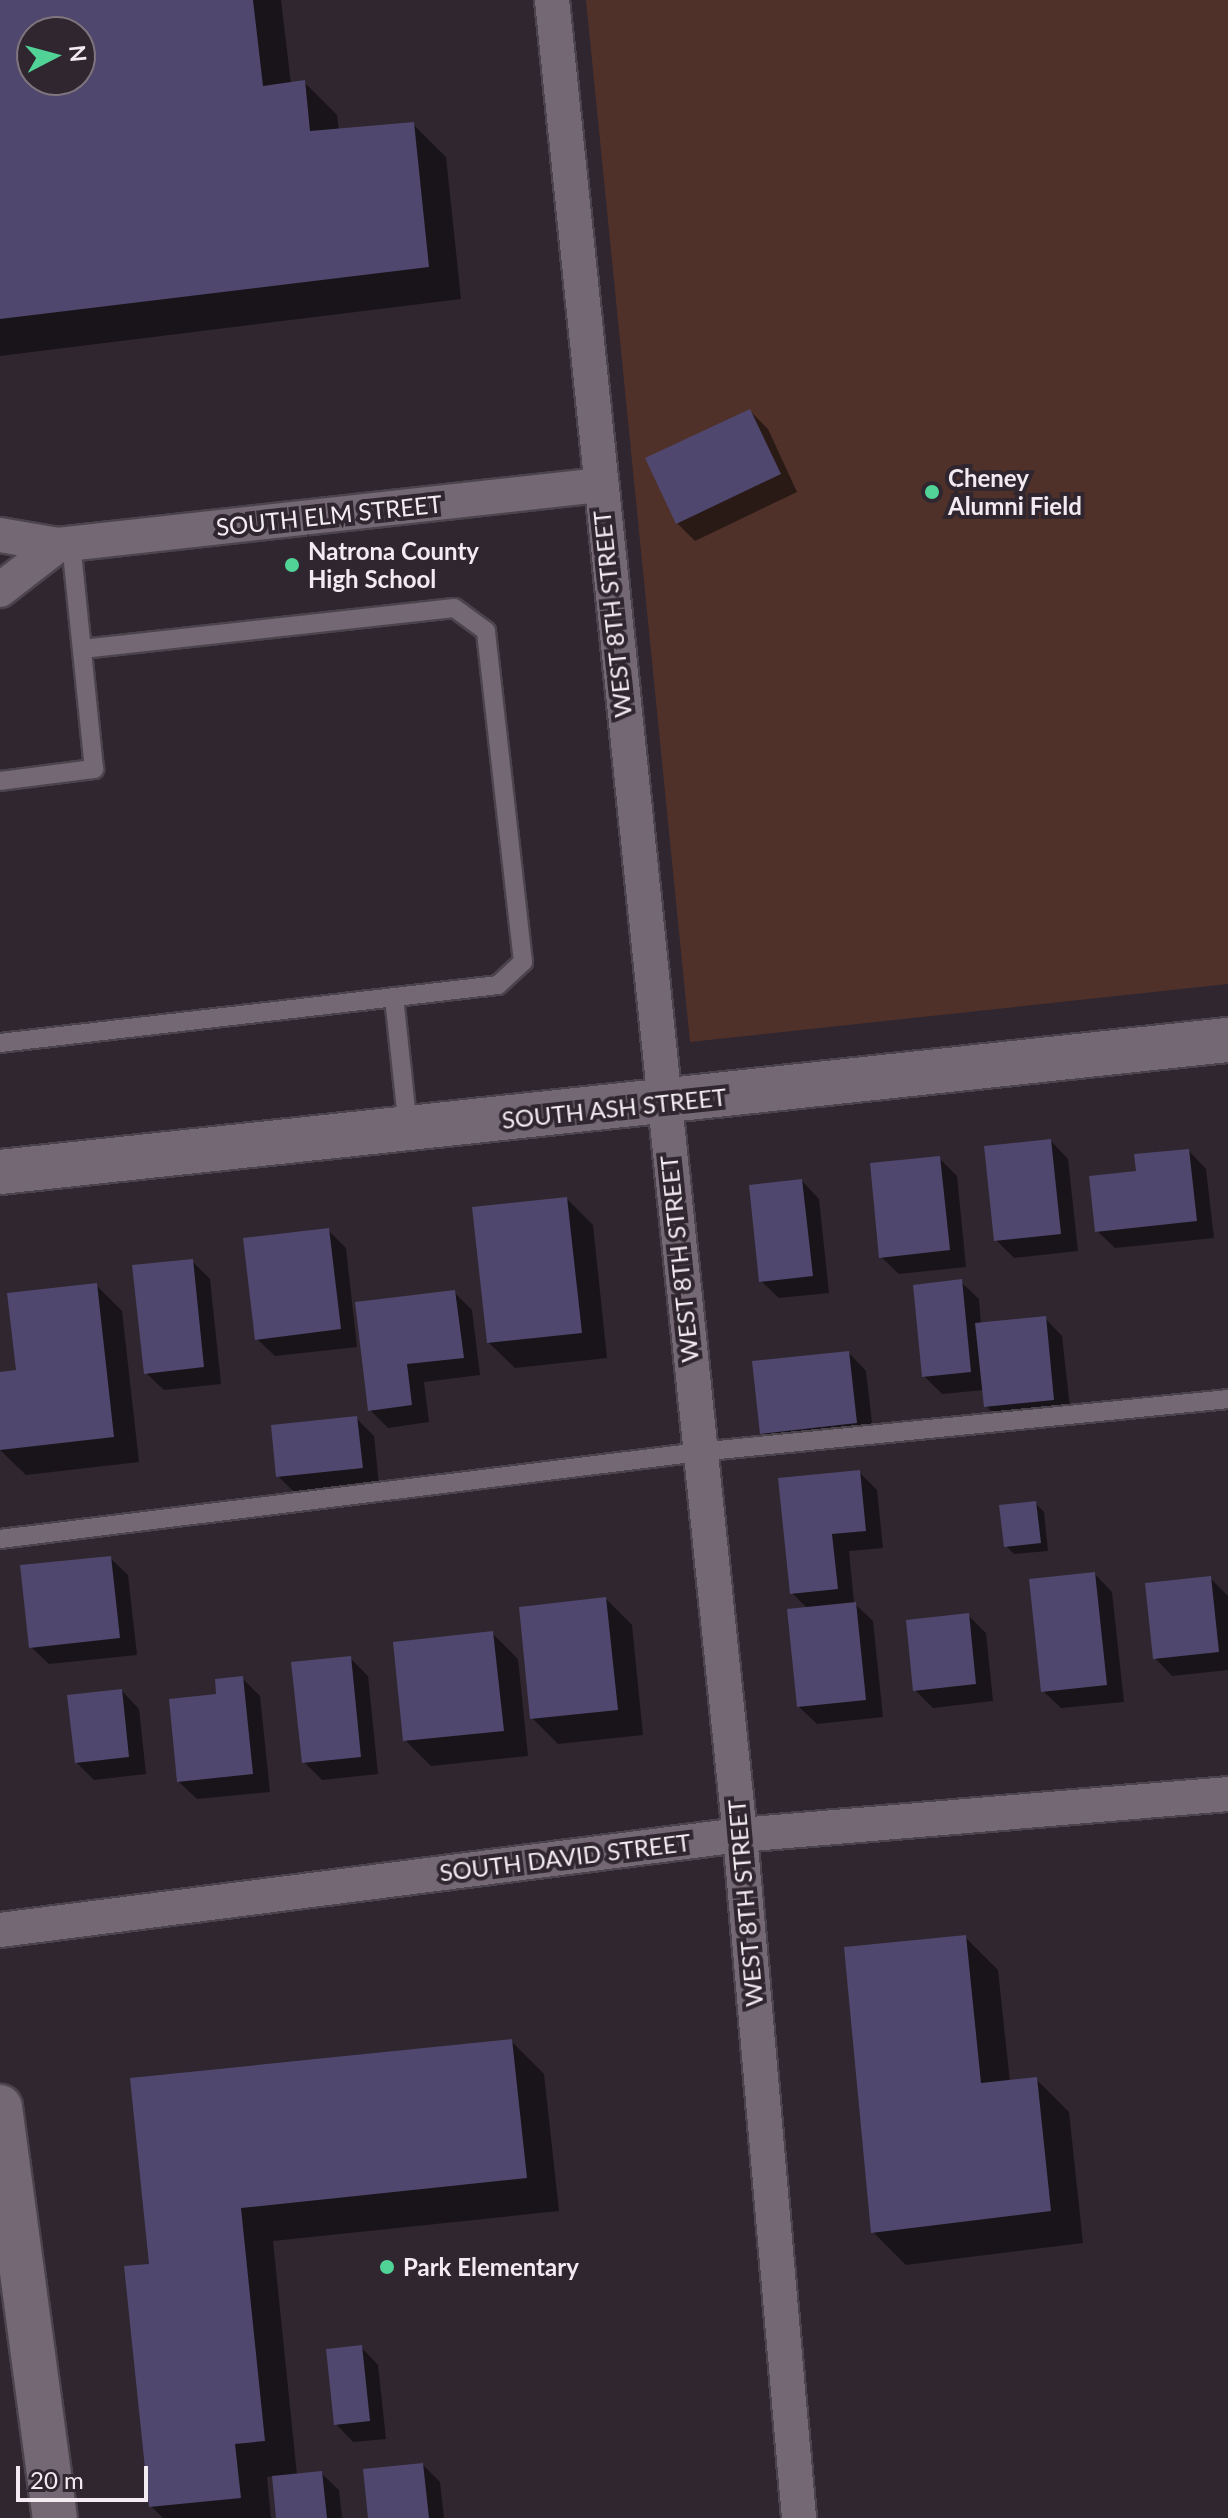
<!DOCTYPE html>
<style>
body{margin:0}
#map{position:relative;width:1228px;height:2518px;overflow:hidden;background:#30262f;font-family:Lato,sans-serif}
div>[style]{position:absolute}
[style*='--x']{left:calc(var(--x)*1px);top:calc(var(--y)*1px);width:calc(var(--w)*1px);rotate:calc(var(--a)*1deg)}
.green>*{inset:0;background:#4f312a}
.shadow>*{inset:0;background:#0007}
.building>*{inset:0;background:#4f476d}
.roads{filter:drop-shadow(2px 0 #4c444c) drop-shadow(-2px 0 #4c444c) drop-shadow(0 2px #4c444c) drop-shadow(0 -2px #4c444c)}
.lane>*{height:18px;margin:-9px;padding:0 9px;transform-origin:9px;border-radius:9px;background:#736873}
.street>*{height:34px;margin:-17px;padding:0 17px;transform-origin:17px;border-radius:17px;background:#736873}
.secondary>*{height:44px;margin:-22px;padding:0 22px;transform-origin:22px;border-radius:22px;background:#736873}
.dots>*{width:22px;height:22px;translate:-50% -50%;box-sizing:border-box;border:4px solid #30262f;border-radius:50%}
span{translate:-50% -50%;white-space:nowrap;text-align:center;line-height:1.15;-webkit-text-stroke:8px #30262f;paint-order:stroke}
.poi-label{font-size:24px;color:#f2ecf2;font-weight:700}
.left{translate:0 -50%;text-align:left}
.street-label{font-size:24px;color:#f2ecf2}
.north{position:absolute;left:16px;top:16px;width:80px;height:80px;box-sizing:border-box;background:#30262f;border:2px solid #7e757d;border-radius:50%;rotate:84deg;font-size:22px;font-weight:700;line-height:32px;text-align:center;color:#f2ecf2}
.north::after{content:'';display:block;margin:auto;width:28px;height:36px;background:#51d397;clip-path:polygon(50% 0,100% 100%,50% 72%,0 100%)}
.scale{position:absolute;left:16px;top:2466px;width:132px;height:36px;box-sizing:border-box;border:4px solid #f2ecf2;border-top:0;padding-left:10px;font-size:24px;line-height:28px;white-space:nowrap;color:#f2ecf2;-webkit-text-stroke:6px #30262f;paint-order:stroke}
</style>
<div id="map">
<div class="green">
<i style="clip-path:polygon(586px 0,1228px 0,1228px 984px,690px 1042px)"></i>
</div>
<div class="shadow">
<i style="clip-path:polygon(evenodd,0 0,281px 0,291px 84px,304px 82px,337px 115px,339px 131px,413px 124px,446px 157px,461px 299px,0 356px,0 0,32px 32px,80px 32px,80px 80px,32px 80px,32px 32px)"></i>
<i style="clip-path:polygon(750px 411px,768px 429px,797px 492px,695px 541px,677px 523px)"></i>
<i style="clip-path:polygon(1051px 1141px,1068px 1159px,1078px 1251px,1014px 1258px,996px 1240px)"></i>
<i style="clip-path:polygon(1189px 1151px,1206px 1169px,1214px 1238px,1115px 1248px,1097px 1231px,1138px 1172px)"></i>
<i style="clip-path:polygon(939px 1158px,957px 1176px,966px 1267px,899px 1274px,881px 1257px)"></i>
<i style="clip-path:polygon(802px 1181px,819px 1199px,829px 1293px,779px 1298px,761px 1281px)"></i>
<i style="clip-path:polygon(567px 1199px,593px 1225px,607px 1358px,515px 1368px,489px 1343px)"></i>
<i style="clip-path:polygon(328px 1230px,346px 1248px,357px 1347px,275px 1356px,257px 1339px)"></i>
<i style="clip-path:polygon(192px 1261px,210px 1279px,221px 1384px,164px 1390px,146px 1373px)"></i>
<i style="clip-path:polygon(961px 1282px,979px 1299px,981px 1325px,1045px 1318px,1062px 1336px,1071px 1417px,1004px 1424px,986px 1406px,984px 1390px,942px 1394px,924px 1376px)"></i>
<i style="clip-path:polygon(96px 1285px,122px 1311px,139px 1462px,26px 1475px,0 1450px,0 1374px,18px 1372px)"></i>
<i style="clip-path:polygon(454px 1292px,472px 1310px,480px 1375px,424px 1382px,429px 1422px,388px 1428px,370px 1410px)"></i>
<i style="clip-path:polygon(849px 1353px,866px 1371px,874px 1440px,779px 1450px,761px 1433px)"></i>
<i style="clip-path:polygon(356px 1418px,374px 1436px,379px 1485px,296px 1494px,278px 1476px)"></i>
<i style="clip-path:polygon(859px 1472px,877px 1490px,883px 1548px,849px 1551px,854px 1603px,873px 1621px,883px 1717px,817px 1724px,799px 1707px,808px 1609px,792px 1593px)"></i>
<i style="clip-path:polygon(1035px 1503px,1044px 1512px,1048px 1551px,1014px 1554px,1006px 1546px)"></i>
<i style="clip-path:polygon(110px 1558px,128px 1575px,137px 1655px,49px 1664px,31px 1647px)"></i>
<i style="clip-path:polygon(1095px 1574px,1112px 1592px,1124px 1702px,1061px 1708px,1043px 1691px)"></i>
<i style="clip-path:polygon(1210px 1578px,1228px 1596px,1228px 1670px,1172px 1676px,1155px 1658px)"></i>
<i style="clip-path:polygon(606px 1599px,632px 1625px,643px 1735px,558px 1744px,532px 1718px)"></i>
<i style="clip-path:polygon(968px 1615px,986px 1633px,993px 1701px,933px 1708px,915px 1690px)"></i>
<i style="clip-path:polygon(492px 1633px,518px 1659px,528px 1756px,431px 1766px,405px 1740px)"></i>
<i style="clip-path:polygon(350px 1658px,368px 1676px,378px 1774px,322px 1780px,304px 1762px)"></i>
<i style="clip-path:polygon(242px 1678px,260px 1696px,270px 1792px,197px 1799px,179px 1782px,218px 1696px)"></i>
<i style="clip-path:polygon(122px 1691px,139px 1709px,146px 1774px,94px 1780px,76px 1762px)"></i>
<i style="clip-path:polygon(965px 1937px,998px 1970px,1010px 2082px,1036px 2079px,1069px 2112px,1083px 2243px,906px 2265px,873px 2232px)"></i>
<i style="clip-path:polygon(511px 2041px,544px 2074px,559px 2211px,273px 2241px,297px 2475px,321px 2473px,339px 2490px,342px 2518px,278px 2518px,274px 2476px,267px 2477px,271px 2518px,163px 2518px,151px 2506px,152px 2266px,132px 2080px)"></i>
<i style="clip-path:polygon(361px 2347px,378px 2365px,386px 2439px,353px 2442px,336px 2424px)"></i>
<i style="clip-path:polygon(423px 2465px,440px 2482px,444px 2518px,370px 2518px)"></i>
</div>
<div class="building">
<i style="clip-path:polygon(evenodd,0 0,253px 0,263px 86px,305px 80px,310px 131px,414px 122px,429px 267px,0 319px,0 0,32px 32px,80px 32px,80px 80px,32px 80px,32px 32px)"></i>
<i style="clip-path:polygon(750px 409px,781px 474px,676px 524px,645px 458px)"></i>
<i style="clip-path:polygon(1051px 1139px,1061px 1234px,994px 1241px,984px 1146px)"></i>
<i style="clip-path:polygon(1189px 1149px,1197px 1221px,1095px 1232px,1089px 1176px,1136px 1171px,1134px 1154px)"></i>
<i style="clip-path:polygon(940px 1156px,950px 1250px,879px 1258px,870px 1163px)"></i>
<i style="clip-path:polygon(802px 1179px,813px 1276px,759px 1282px,749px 1185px)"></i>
<i style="clip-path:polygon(567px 1197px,582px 1333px,487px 1343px,472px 1207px)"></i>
<i style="clip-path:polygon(329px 1228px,341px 1329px,255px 1340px,243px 1238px)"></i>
<i style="clip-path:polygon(193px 1259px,204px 1367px,144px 1374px,132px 1265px)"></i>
<i style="clip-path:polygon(962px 1279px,971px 1372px,922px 1377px,913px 1285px)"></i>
<i style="clip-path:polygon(97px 1283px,114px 1437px,0 1450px,0 1372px,16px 1370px,7px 1293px)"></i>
<i style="clip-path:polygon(455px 1290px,464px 1358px,407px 1364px,412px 1405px,368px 1411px,355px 1302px)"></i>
<i style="clip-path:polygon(1046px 1316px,1054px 1400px,984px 1407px,975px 1323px)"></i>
<i style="clip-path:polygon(849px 1351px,857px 1423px,760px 1434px,752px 1361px)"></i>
<i style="clip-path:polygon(357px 1416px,363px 1468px,276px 1477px,271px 1425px)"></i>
<i style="clip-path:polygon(860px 1470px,866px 1531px,832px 1534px,838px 1589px,790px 1594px,778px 1478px)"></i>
<i style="clip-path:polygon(1036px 1501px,1041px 1543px,1004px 1547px,999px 1505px)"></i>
<i style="clip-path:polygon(111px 1556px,120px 1638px,29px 1648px,20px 1565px)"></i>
<i style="clip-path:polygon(1095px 1572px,1107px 1685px,1041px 1692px,1029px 1579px)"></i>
<i style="clip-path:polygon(1211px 1576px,1219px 1652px,1153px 1659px,1145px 1583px)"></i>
<i style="clip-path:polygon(606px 1597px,618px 1710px,530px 1719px,519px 1607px)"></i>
<i style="clip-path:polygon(856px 1602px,866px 1700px,797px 1707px,787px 1609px)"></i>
<i style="clip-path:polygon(969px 1613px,976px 1684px,913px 1691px,906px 1620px)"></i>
<i style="clip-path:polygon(493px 1631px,504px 1731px,403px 1741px,393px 1642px)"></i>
<i style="clip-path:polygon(351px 1656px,361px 1757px,302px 1763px,291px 1662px)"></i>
<i style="clip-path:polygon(243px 1676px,253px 1774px,177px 1782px,169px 1699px,216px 1694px,215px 1679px)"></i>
<i style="clip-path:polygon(122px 1689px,129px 1757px,75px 1763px,67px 1695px)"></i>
<i style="clip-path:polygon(966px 1935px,981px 2083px,1037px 2077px,1051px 2211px,871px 2233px,844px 1947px)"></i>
<i style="clip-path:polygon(512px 2039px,527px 2178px,241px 2208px,265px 2441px,235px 2444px,241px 2498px,149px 2507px,124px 2266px,149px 2264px,130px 2078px)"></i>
<i style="clip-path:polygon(362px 2345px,370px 2421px,334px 2425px,326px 2349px)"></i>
<i style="clip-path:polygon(423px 2463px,429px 2518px,368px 2518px,363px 2469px)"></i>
<i style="clip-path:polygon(322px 2471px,327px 2518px,276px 2518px,272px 2476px)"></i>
</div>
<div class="roads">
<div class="lane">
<i style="--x:0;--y:781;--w:95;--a:-7.3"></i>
<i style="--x:94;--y:769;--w:227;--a:-95.8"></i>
<i style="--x:394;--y:997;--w:133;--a:83.9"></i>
<i style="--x:0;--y:1043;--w:501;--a:-6.64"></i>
<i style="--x:498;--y:985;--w:34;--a:-43"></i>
<i style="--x:523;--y:962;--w:333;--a:-96.4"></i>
<i style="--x:486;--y:631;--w:39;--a:-144"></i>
<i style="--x:454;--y:608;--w:374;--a:173.7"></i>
<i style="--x:0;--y:1539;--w:704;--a:-7.09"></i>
<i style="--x:699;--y:1452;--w:532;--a:-5.72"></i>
</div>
<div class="street">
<i style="--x:552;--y:0;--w:1845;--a:84.15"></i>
<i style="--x:740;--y:1835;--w:686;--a:85.06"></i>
<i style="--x:0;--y:535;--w:59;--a:9.8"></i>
<i style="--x:58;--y:545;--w:544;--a:-6.33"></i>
<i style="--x:0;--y:590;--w:73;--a:-37.8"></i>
<i style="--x:0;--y:1930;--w:746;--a:-7.32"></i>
<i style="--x:740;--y:1835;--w:490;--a:-4.8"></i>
</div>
<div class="secondary">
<i style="--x:0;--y:1172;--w:1235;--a:-6.14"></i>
<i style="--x:0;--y:2107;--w:415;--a:82.4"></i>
</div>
</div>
<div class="dots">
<i style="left:932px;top:492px;background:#51d397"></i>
<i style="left:292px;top:565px;background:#51d397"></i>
<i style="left:387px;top:2267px;background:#51d397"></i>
</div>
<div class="poi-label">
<span class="left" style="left:948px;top:492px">Cheney<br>Alumni Field</span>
<span class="left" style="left:308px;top:565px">Natrona County<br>High School</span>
<span class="left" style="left:403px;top:2267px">Park Elementary</span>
</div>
<div class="street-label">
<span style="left:329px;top:515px;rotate:-6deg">SOUTH ELM STREET</span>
<span style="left:612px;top:614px;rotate:-96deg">WEST 8TH STREET</span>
<span style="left:614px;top:1108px;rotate:-6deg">SOUTH ASH STREET</span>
<span style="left:679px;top:1259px;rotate:-96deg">WEST 8TH STREET</span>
<span style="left:565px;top:1857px;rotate:-7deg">SOUTH DAVID STREET</span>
<span style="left:745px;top:1903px;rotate:-95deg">WEST 8TH STREET</span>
</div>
<div class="north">N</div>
<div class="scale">20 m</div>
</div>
